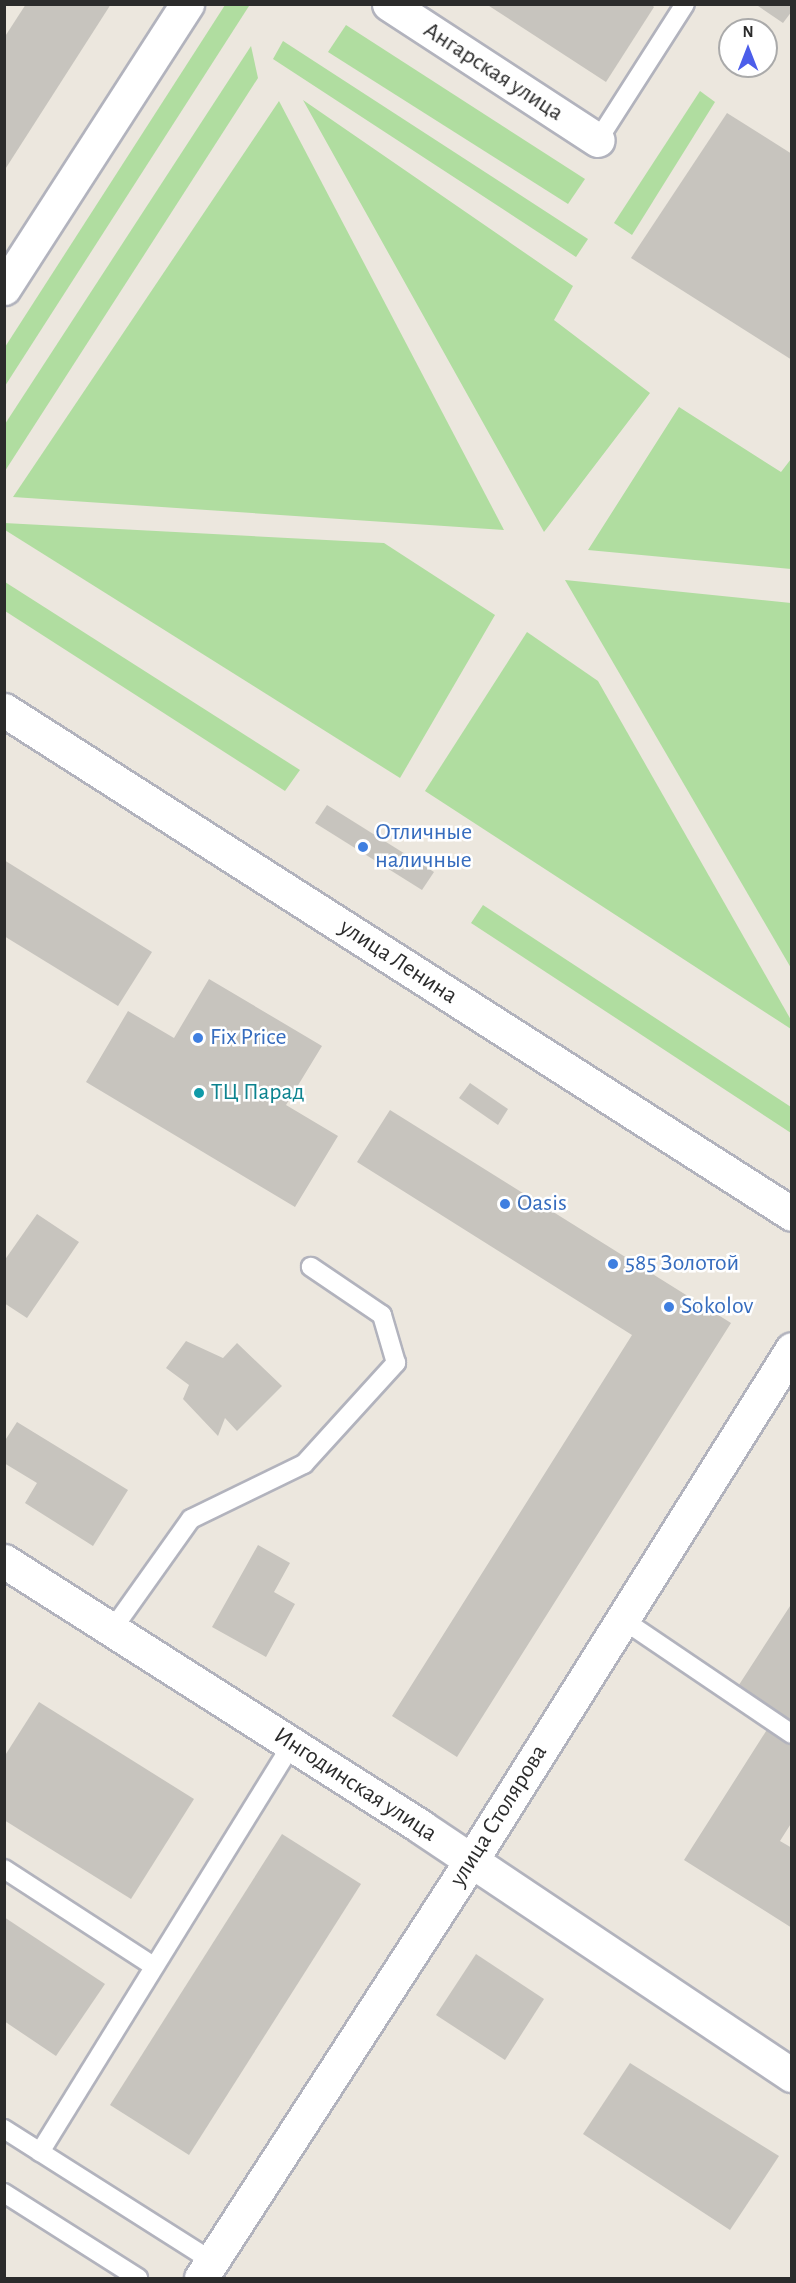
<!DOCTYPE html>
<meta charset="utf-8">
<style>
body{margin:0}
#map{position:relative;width:796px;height:2283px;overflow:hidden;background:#ece7de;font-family:"Alegreya Sans",sans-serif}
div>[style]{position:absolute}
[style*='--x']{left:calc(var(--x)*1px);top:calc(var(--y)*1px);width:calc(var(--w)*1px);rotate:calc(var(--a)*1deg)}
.green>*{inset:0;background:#b0dda0}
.building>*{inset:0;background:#c7c4be}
.roads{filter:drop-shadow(2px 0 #b2b3bd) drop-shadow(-2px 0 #b2b3bd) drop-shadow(0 2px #b2b3bd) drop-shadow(0 -2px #b2b3bd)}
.lane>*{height:18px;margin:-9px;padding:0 9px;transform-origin:9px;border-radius:9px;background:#fff}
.street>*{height:33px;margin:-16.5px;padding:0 16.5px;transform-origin:16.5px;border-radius:16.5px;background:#fff}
.secondary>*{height:33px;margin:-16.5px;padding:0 16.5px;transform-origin:16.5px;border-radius:16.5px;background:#fff}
.dots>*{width:16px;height:16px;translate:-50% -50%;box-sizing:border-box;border:3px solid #fff;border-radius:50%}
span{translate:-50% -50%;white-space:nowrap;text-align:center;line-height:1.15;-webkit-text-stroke:5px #fff;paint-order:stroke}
.street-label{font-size:24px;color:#2b2b2b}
.shop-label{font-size:24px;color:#366cbe}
.left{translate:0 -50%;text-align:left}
.culture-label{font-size:24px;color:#0d838f}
.frame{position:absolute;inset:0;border:6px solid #2b2b2b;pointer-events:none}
.north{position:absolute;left:718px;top:18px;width:60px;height:60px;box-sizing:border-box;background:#fff;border:2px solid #aaa;border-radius:50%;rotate:0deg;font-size:16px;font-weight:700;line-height:24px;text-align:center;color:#2b2b2b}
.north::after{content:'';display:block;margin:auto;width:21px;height:27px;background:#4c5eea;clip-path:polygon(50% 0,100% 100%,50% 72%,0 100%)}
</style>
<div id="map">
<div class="green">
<i style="clip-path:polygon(225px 5px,249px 6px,5px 386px,5px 347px)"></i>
<i style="clip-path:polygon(346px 25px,585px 179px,568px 204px,328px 52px)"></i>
<i style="clip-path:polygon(283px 41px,588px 239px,576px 257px,273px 59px)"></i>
<i style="clip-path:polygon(251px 46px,258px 78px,5px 471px,5px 424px)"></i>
<i style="clip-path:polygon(700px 91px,715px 102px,632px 235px,614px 223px)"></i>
<i style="clip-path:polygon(303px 100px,573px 286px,554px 320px,650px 393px,544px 532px)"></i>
<i style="clip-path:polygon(279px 101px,504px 530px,13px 497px)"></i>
<i style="clip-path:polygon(679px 407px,781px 472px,791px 459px,791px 569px,588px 550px)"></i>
<i style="clip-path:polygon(4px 523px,384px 543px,495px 615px,400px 778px,5px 530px)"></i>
<i style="clip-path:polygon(565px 580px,791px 603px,791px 968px)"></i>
<i style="clip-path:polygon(4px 582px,5px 582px,300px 770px,285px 791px,5px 611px)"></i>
<i style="clip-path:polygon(527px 632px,598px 681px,791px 1020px,791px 1029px,425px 791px)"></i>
<i style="clip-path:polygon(483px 905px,791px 1107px,791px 1133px,471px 923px)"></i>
</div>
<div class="building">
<i style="clip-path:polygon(26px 4px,111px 4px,4px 171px,4px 38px)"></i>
<i style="clip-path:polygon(486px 4px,651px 4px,654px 7px,606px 82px)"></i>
<i style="clip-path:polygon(755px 4px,792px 4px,792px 11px,783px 23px)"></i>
<i style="clip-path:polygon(727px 113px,792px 154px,792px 360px,631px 258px)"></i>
<i style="clip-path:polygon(327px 805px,434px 872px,422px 890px,315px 823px)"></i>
<i style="clip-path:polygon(4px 860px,152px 952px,118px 1006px,4px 936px)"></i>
<i style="clip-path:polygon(209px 979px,322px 1046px,286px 1105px,338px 1136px,295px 1207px,86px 1082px,128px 1011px,174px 1038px)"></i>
<i style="clip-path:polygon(470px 1083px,508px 1109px,498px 1125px,459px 1098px)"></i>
<i style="clip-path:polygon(390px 1110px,731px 1323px,457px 1757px,392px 1716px,632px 1335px,357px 1162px)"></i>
<i style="clip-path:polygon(37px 1214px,79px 1242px,27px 1318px,4px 1303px,4px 1261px)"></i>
<i style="clip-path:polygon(186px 1341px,223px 1358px,237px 1343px,282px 1386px,237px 1431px,225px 1418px,218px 1436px,183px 1399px,189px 1385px,166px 1368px)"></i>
<i style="clip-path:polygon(17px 1422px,128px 1490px,93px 1546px,25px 1503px,37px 1483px,4px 1463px,4px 1442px)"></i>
<i style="clip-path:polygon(258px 1545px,290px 1563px,274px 1592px,295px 1604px,266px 1657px,212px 1627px)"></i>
<i style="clip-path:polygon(792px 1603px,792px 1822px,780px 1841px,792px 1848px,792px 1928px,684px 1860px,775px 1717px,735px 1691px)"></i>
<i style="clip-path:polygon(39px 1702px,194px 1799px,131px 1899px,4px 1820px,4px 1757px)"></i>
<i style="clip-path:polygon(282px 1834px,361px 1884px,189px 2155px,110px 2105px)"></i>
<i style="clip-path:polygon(4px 1917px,105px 1984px,56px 2056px,4px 2021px)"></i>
<i style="clip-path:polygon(476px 1954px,544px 1999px,505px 2060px,436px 2015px)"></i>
<i style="clip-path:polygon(630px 2063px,779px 2156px,730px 2230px,583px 2134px)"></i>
</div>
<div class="roads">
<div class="lane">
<i style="--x:598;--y:140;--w:161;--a:-57.4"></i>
<i style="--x:622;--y:1619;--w:205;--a:34.1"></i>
<i style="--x:112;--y:1630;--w:136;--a:-54.6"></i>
<i style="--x:191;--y:1519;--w:126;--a:-26"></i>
<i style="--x:304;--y:1464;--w:137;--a:-47.7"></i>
<i style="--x:396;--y:1363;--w:50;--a:-106.3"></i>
<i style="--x:382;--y:1315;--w:86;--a:-145.9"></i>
<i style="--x:4;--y:1869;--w:176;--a:33"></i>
<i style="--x:4;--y:2129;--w:246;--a:32.4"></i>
<i style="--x:40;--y:2152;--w:478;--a:-58.3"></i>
<i style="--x:4;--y:2193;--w:159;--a:32.4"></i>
</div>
<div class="street">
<i style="--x:389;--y:4;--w:249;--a:33.1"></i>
<i style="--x:4;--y:288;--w:338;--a:-57.2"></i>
<i style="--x:4;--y:1561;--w:495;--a:32.5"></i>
<i style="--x:421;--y:1827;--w:446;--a:33.8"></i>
<i style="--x:201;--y:2278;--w:497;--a:-57.1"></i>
<i style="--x:471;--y:1861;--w:604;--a:-57.91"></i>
</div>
<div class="secondary">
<i style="--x:4;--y:710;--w:935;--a:32.6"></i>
</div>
</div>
<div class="dots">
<i style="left:363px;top:847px;background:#3f7fe0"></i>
<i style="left:198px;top:1038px;background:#3f7fe0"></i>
<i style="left:199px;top:1093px;background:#0f9aa8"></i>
<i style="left:505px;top:1204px;background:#3f7fe0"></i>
<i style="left:613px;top:1264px;background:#3f7fe0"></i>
<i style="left:669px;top:1307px;background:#3f7fe0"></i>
</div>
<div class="street-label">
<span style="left:493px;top:72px;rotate:33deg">Ангарская улица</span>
<span style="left:398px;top:962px;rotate:33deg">улица Ленина</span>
<span style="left:355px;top:1785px;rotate:33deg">Ингодинская улица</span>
<span style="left:499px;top:1816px;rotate:-58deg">улица Столярова</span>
</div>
<div class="shop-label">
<span class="left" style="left:375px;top:847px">Отличные<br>наличные</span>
<span class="left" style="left:210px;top:1038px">Fix Price</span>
<span class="left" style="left:517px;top:1204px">Oasis</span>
<span class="left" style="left:625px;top:1264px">585 Золотой</span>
<span class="left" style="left:681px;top:1307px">Sokolov</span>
</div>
<div class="culture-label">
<span class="left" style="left:211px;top:1093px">ТЦ Парад</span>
</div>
<div class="frame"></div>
<div class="north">N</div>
</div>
